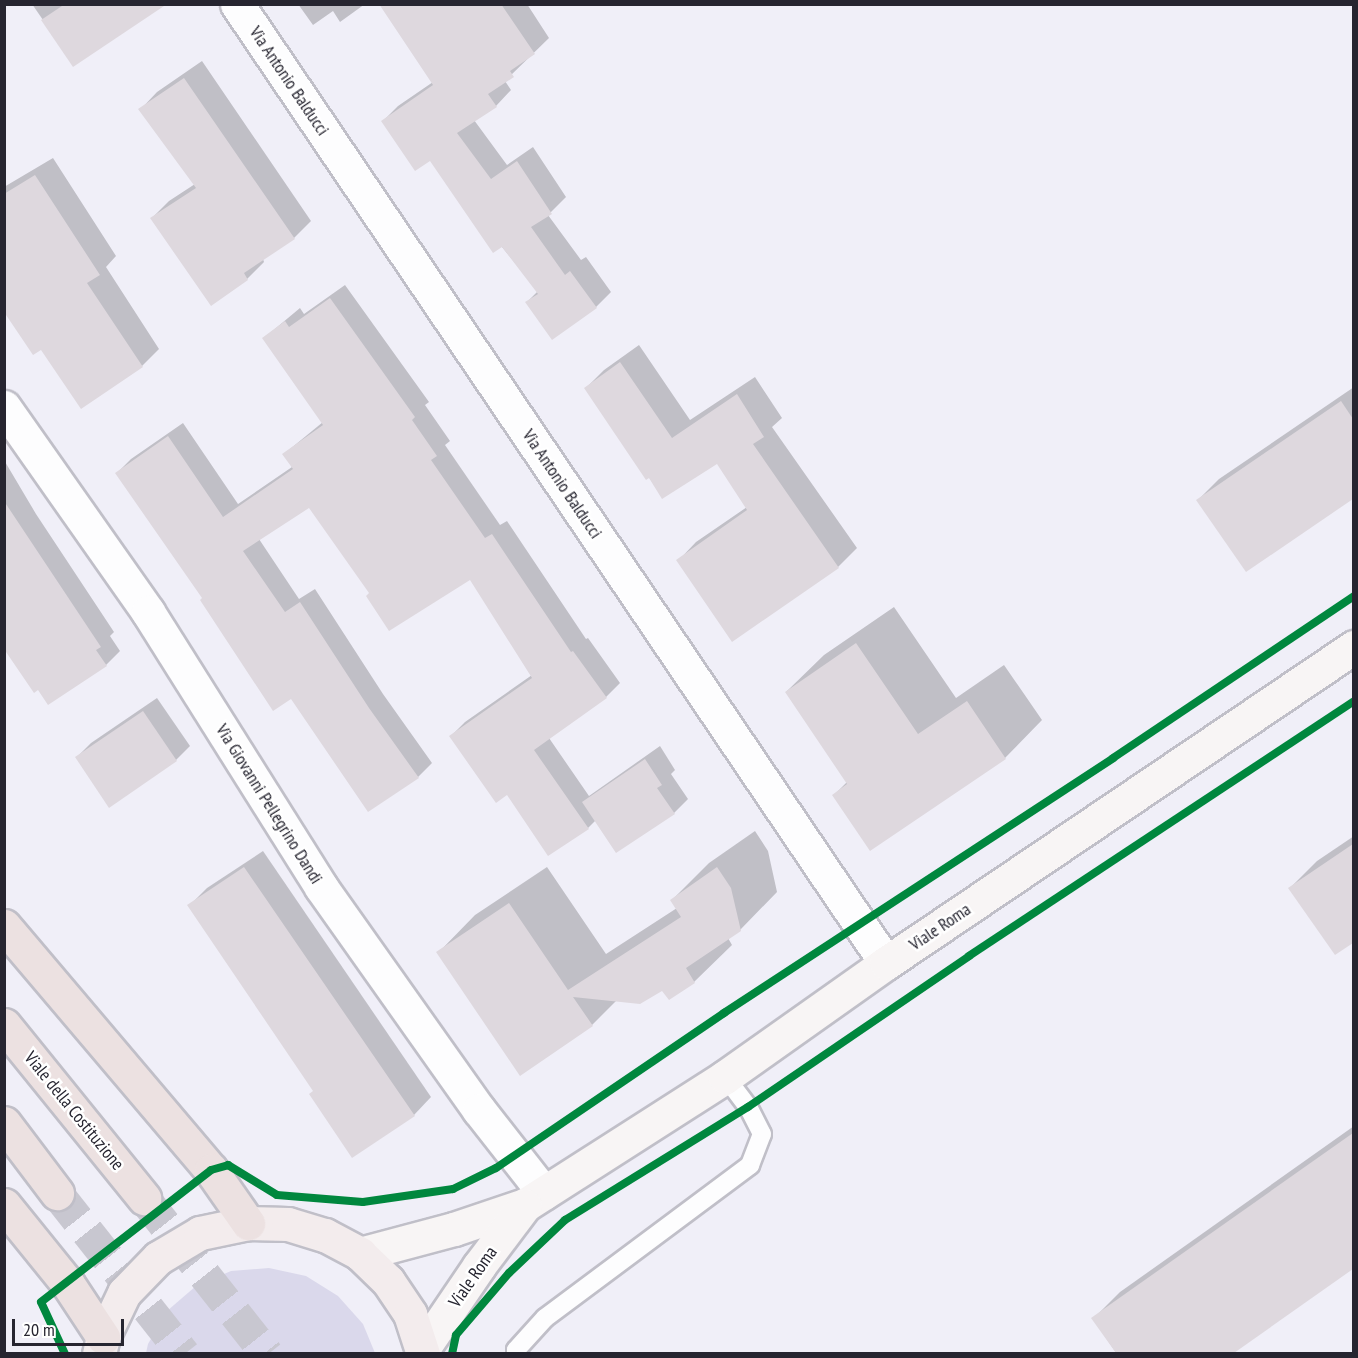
<!DOCTYPE html>
<style>
body{margin:0}
#map{position:relative;width:1358px;height:1358px;overflow:hidden;background:#f0eff8;font-family:"PT Sans Narrow",sans-serif}
div>[style]{position:absolute}
[style*='--x']{left:calc(var(--x)*1px);top:calc(var(--y)*1px);width:calc(var(--w)*1px);rotate:calc(var(--a)*1deg)}
.green>*{inset:0;background:#dad8eb}
.shadow>*{inset:0;background:#0003}
.building>*{inset:0;background:#ded8de}
.highway-tunnel>*{height:33px;margin-top:-16.5px;transform-origin:0;background:repeating-linear-gradient(90deg,#c8c7d0 0 33px,transparent 0 49px)}
.roads{filter:drop-shadow(2px 0 #c0bfc8) drop-shadow(-2px 0 #c0bfc8) drop-shadow(0 2px #c0bfc8) drop-shadow(0 -2px #c0bfc8)}
.lane>*{height:18px;margin:-9px;padding:0 9px;transform-origin:9px;border-radius:9px;background:#fdfdfe}
.street>*{height:33px;margin:-16.5px;padding:0 16.5px;transform-origin:16.5px;border-radius:16.5px;background:#fdfdfe}
.secondary>*{height:33px;margin:-16.5px;padding:0 16.5px;transform-origin:16.5px;border-radius:16.5px;background:#f8f5f5}
.primary>*{height:33px;margin:-16.5px;padding:0 16.5px;transform-origin:16.5px;border-radius:16.5px;background:#f3eced}
.highway>*{height:33px;margin:-16.5px;padding:0 16.5px;transform-origin:16.5px;border-radius:16.5px;background:#ece1e1}
.cycleway>*{height:8px;margin:-4px;padding:0 4px;transform-origin:4px;border-radius:4px;background:#00873e}
span{translate:-50% -50%;white-space:nowrap;text-align:center;line-height:1.15;-webkit-text-stroke:5px #fff;paint-order:stroke}
.street-label{font-size:18px;color:#262530}
.frame{position:absolute;inset:0;border:6px solid #262530;pointer-events:none}
.scale{position:absolute;left:12px;top:1319px;width:112px;height:27px;box-sizing:border-box;border:3px solid #262530;border-top:0;padding-left:8px;font-size:18px;line-height:21px;white-space:nowrap;color:#262530;-webkit-text-stroke:4px #fff;paint-order:stroke}
</style>
<div id="map">
<div class="green">
<i style="clip-path:polygon(269px 1268px,306px 1276px,338px 1296px,363px 1324px,375px 1353px,146px 1353px,148px 1344px,167px 1311px,196px 1286px,231px 1271px)"></i>
</div>
<div class="shadow">
<i style="clip-path:polygon(32px 4px,155px 4px,74px 65px)"></i>
<i style="clip-path:polygon(298px 4px,365px 4px,340px 22px,333px 11px,313px 25px)"></i>
<i style="clip-path:polygon(381px 4px,527px 4px,549px 38px,505px 81px,511px 90px,496px 106px,474px 120px,507px 165px,533px 147px,566px 197px,548px 215px,581px 260px,586px 257px,611px 292px,596px 307px,527px 302px,538px 291px,430px 159px,383px 121px,398px 106px,433px 82px)"></i>
<i style="clip-path:polygon(202px 61px,311px 221px,294px 238px,263px 259px,264px 262px,247px 279px,152px 218px,169px 201px,195px 184px,140px 110px,157px 92px)"></i>
<i style="clip-path:polygon(53px 158px,116px 256px,106px 267px,159px 349px,142px 366px,42px 348px,4px 309px,4px 187px)"></i>
<i style="clip-path:polygon(345px 285px,429px 402px,425px 405px,450px 441px,445px 445px,500px 525px,507px 521px,586px 639px,588px 638px,620px 683px,606px 697px,549px 738px,589px 796px,660px 746px,675px 770px,671px 774px,688px 799px,674px 813px,596px 820px,588px 828px,507px 793px,451px 736px,465px 722px,532px 675px,470px 578px,371px 593px,310px 506px,259px 539px,299px 599px,315px 589px,383px 694px,432px 763px,418px 777px,291px 697px,117px 473px,131px 459px,183px 423px,238px 504px,292px 467px,284px 454px,323px 422px,264px 338px,300px 308px,304px 314px)"></i>
<i style="clip-path:polygon(639px 345px,690px 420px,755px 377px,782px 418px,772px 427px,857px 548px,838px 567px,732px 640px,678px 561px,696px 542px,747px 507px,717px 461px,663px 497px,586px 388px,604px 370px)"></i>
<i style="clip-path:polygon(1354px 387px,1354px 497px,1246px 570px,1198px 500px,1219px 479px)"></i>
<i style="clip-path:polygon(4px 460px,36px 514px,114px 632px,110px 636px,120px 651px,106px 665px,4px 617px)"></i>
<i style="clip-path:polygon(894px 607px,956px 698px,1004px 665px,1042px 720px,1005px 758px,834px 795px,847px 782px,786px 692px,824px 655px)"></i>
<i style="clip-path:polygon(157px 698px,190px 746px,176px 760px,77px 757px,91px 743px)"></i>
<i style="clip-path:polygon(755px 831px,768px 851px,777px 892px,740px 930px,728px 938px,732px 945px,694px 982px,669px 998px,662px 989px,617px 1000px,592px 1025px,438px 953px,475px 915px,547px 867px,606px 954px,677px 908px,672px 900px,709px 863px)"></i>
<i style="clip-path:polygon(1354px 836px,1354px 941px,1336px 953px,1290px 888px,1317px 861px)"></i>
<i style="clip-path:polygon(263px 851px,431px 1097px,414px 1115px,315px 1090px,189px 906px,207px 888px)"></i>
<i style="clip-path:polygon(1354px 1126px,1354px 1267px,1231px 1354px,1117px 1354px,1093px 1319px,1120px 1292px)"></i>
</div>
<div class="building">
<i style="clip-path:polygon(65px 4px,167px 4px,73px 67px,41px 20px)"></i>
<i style="clip-path:polygon(379px 4px,501px 4px,535px 54px,510px 71px,514px 77px,488px 94px,497px 107px,457px 133px,491px 179px,517px 161px,552px 214px,531px 227px,565px 275px,570px 271px,597px 308px,552px 340px,525px 302px,538px 294px,502px 247px,493px 253px,430px 161px,415px 171px,381px 121px,433px 85px)"></i>
<i style="clip-path:polygon(184px 78px,295px 239px,244px 273px,248px 280px,211px 306px,150px 218px,196px 188px,138px 109px)"></i>
<i style="clip-path:polygon(35px 175px,100px 275px,87px 283px,143px 367px,81px 409px,41px 350px,33px 355px,4px 312px,4px 194px)"></i>
<i style="clip-path:polygon(330px 298px,415px 417px,412px 420px,437px 456px,431px 460px,485px 538px,492px 534px,571px 652px,573px 651px,607px 698px,534px 750px,589px 829px,548px 856px,507px 795px,496px 803px,449px 736px,532px 678px,470px 580px,389px 631px,366px 596px,369px 593px,309px 508px,243px 551px,285px 612px,300px 602px,369px 708px,419px 778px,368px 812px,291px 699px,273px 711px,200px 600px,202px 598px,115px 473px,168px 436px,223px 517px,293px 469px,282px 454px,323px 425px,262px 338px,285px 321px,289px 327px)"></i>
<i style="clip-path:polygon(620px 362px,672px 438px,737px 394px,764px 437px,753px 444px,839px 568px,732px 642px,676px 560px,747px 510px,717px 464px,662px 499px,649px 478px,646px 480px,584px 388px)"></i>
<i style="clip-path:polygon(1341px 401px,1353px 419px,1353px 499px,1246px 572px,1196px 500px)"></i>
<i style="clip-path:polygon(4px 501px,101px 647px,96px 650px,107px 666px,48px 705px,38px 690px,34px 693px,4px 649px)"></i>
<i style="clip-path:polygon(856px 643px,918px 734px,967px 701px,1006px 759px,870px 851px,832px 795px,847px 784px,785px 692px)"></i>
<i style="clip-path:polygon(143px 711px,177px 761px,109px 808px,75px 757px)"></i>
<i style="clip-path:polygon(645px 759px,662px 785px,657px 788px,675px 814px,616px 853px,582px 802px)"></i>
<i style="clip-path:polygon(1353px 844px,1353px 943px,1335px 955px,1288px 888px)"></i>
<i style="clip-path:polygon(244px 867px,415px 1116px,352px 1158px,309px 1094px,313px 1091px,187px 905px)"></i>
<i style="clip-path:polygon(717px 867px,731px 888px,741px 931px,686px 968px,695px 983px,669px 1000px,662px 991px,640px 1004px,573px 997px,593px 1026px,520px 1076px,436px 952px,509px 903px,568px 990px,681px 917px,670px 900px)"></i>
<i style="clip-path:polygon(1353px 1133px,1353px 1269px,1234px 1353px,1116px 1353px,1091px 1318px)"></i>
</div>
<div class="highway-tunnel">
<i style="--x:57;--y:1193;--w:205;--a:51.7"></i>
<i style="--x:144;--y:1198;--w:199;--a:51.7"></i>
</div>
<div class="roads">
<div class="lane">
<i style="--x:516;--y:1354;--w:4;--a:-90"></i>
<i style="--x:516;--y:1350;--w:43;--a:-47.8"></i>
<i style="--x:545;--y:1318;--w:256;--a:-36.7"></i>
<i style="--x:750;--y:1165;--w:33;--a:-69"></i>
<i style="--x:762;--y:1134;--w:30;--a:-117"></i>
<i style="--x:748;--y:1107;--w:38;--a:-127"></i>
</div>
<div class="street">
<i style="--x:237;--y:4;--w:1158;--a:55.91"></i>
<i style="--x:4;--y:407;--w:251;--a:54.9"></i>
<i style="--x:148;--y:612;--w:325;--a:57.8"></i>
<i style="--x:321;--y:887;--w:273;--a:54.7"></i>
<i style="--x:479;--y:1110;--w:105;--a:51.9"></i>
</div>
<div class="secondary">
<i style="--x:360;--y:1254;--w:97;--a:-14.9"></i>
<i style="--x:454;--y:1229;--w:75;--a:-18.7"></i>
<i style="--x:525;--y:1205;--w:237;--a:-32.6"></i>
<i style="--x:725;--y:1077;--w:197;--a:-35.3"></i>
<i style="--x:886;--y:963;--w:565;--a:-34.03"></i>
<i style="--x:422;--y:1350;--w:102;--a:-55.8"></i>
<i style="--x:479;--y:1266;--w:76;--a:-53"></i>
</div>
<div class="primary">
<i style="--x:99;--y:1354;--w:17;--a:-77"></i>
<i style="--x:103;--y:1337;--w:49;--a:-64.5"></i>
<i style="--x:124;--y:1293;--w:49;--a:-45.8"></i>
<i style="--x:158;--y:1258;--w:49;--a:-30.8"></i>
<i style="--x:200;--y:1233;--w:49;--a:-11.8"></i>
<i style="--x:248;--y:1223;--w:40;--a:1.4"></i>
<i style="--x:288;--y:1224;--w:39;--a:17"></i>
<i style="--x:325;--y:1235;--w:40;--a:28"></i>
<i style="--x:360;--y:1254;--w:39;--a:44"></i>
<i style="--x:388;--y:1281;--w:40;--a:56"></i>
<i style="--x:410;--y:1314;--w:42;--a:72"></i>
</div>
<div class="highway">
<i style="--x:4;--y:926;--w:320;--a:49.7"></i>
<i style="--x:211;--y:1170;--w:65;--a:55.1"></i>
<i style="--x:4;--y:1025;--w:223;--a:51"></i>
<i style="--x:4;--y:1123;--w:88;--a:52.9"></i>
<i style="--x:4;--y:1205;--w:102;--a:51"></i>
<i style="--x:68;--y:1284;--w:64;--a:56.6"></i>
</div>
</div>
<div class="cycleway">
<i style="--x:65;--y:1354;--w:57;--a:-114.8"></i>
<i style="--x:41;--y:1302;--w:215;--a:-37.8"></i>
<i style="--x:211;--y:1170;--w:18;--a:-16"></i>
<i style="--x:228;--y:1165;--w:57;--a:31.5"></i>
<i style="--x:277;--y:1195;--w:86;--a:4.7"></i>
<i style="--x:363;--y:1202;--w:91;--a:-8.2"></i>
<i style="--x:453;--y:1189;--w:48;--a:-26"></i>
<i style="--x:496;--y:1168;--w:276;--a:-34.2"></i>
<i style="--x:724;--y:1013;--w:465;--a:-33.2"></i>
<i style="--x:1113;--y:758;--w:290;--a:-33.9"></i>
<i style="--x:452;--y:1354;--w:19;--a:-78"></i>
<i style="--x:456;--y:1335;--w:82;--a:-49.5"></i>
<i style="--x:509;--y:1273;--w:77;--a:-43.4"></i>
<i style="--x:565;--y:1220;--w:215;--a:-31.7"></i>
<i style="--x:748;--y:1107;--w:268;--a:-34.3"></i>
<i style="--x:969;--y:956;--w:462;--a:-33.5"></i>
</div>
<div class="street-label">
<span style="left:289px;top:81px;rotate:56deg">Via Antonio Balducci</span>
<span style="left:562px;top:484px;rotate:56deg">Via Antonio Balducci</span>
<span style="left:269px;top:804px;rotate:58deg">Via Giovanni Pellegrino Dandi</span>
<span style="left:940px;top:927px;rotate:-34deg">Viale Roma</span>
<span style="left:74px;top:1111px;rotate:51deg">Viale della Costituzione</span>
<span style="left:473px;top:1277px;rotate:-55deg">Viale Roma</span>
</div>
<div class="frame"></div>
<div class="scale">20 m</div>
</div>
